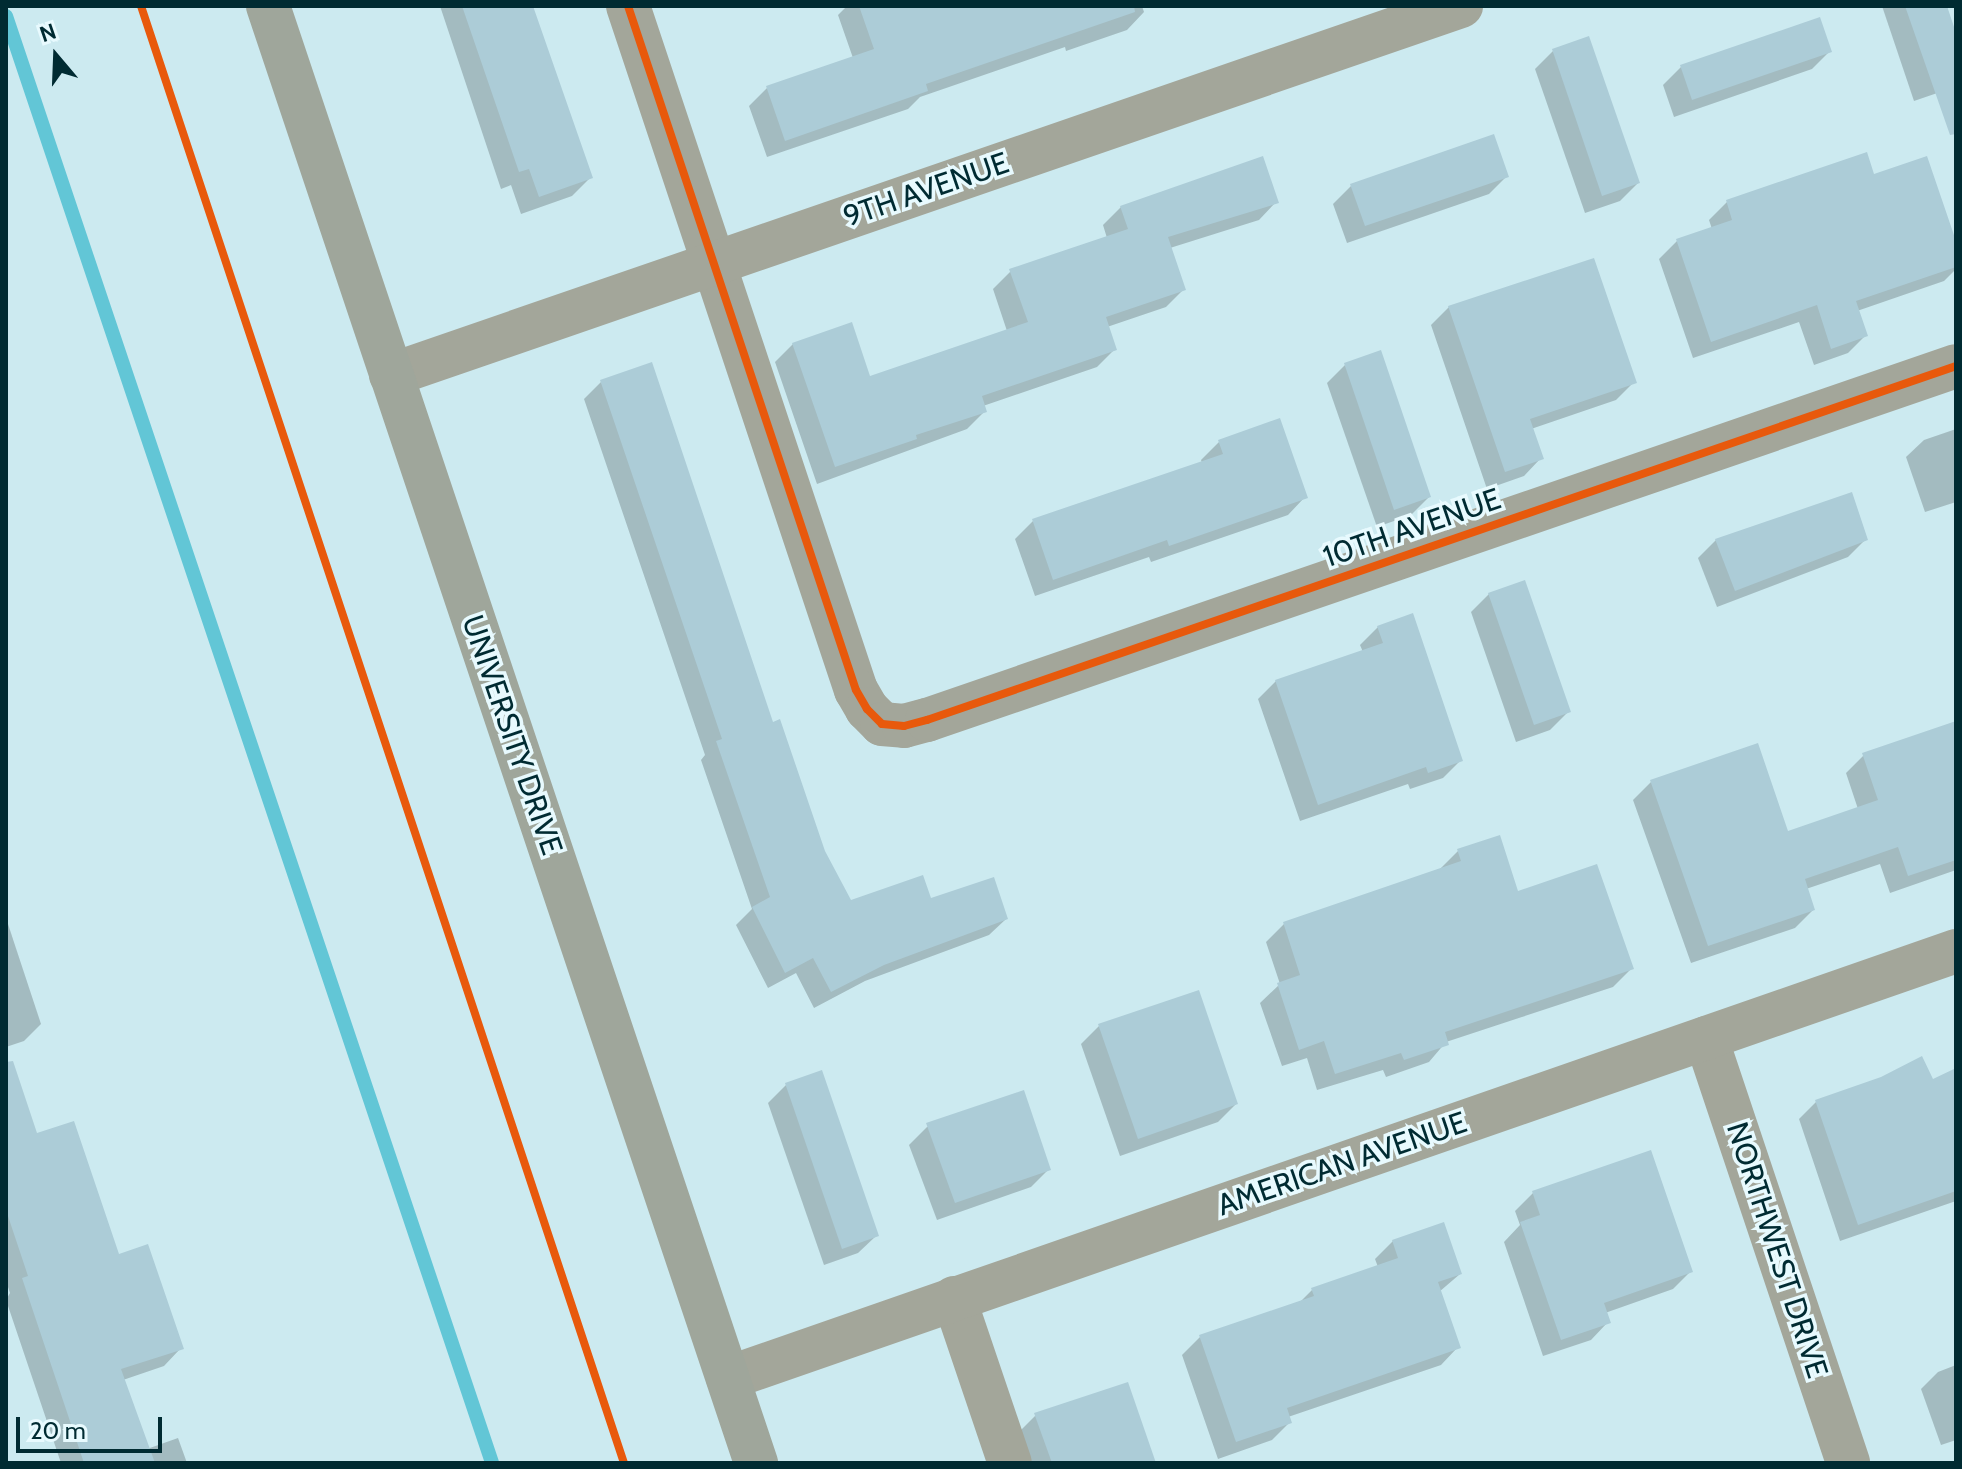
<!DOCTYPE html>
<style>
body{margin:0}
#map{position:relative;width:1962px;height:1469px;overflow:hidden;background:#cceaf0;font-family:Cabin,sans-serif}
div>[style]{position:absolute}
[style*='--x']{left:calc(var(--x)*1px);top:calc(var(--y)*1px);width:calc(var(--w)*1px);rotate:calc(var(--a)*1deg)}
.shadow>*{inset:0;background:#0003}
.stream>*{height:14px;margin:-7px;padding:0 7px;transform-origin:7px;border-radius:7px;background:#62c6d6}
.building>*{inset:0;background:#acccd7}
.minor>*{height:44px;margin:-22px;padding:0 22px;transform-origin:22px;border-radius:22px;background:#a3a69a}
.secondary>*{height:44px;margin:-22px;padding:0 22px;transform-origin:22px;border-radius:22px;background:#9fa69b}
.cycleway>*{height:8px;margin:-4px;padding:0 4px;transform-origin:4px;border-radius:4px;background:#e8590c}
span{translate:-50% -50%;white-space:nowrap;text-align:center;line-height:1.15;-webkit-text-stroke:7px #e8fafe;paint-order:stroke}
.street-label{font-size:30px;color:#002b32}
.frame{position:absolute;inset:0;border:8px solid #002b32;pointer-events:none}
.north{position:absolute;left:16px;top:16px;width:80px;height:80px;-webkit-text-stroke:6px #e8fafe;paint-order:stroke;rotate:341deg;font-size:22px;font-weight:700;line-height:32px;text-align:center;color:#002b32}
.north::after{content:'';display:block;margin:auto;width:28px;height:36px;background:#002b32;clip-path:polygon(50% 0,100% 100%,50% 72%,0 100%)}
.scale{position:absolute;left:16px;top:1417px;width:146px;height:36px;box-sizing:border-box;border:4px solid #002b32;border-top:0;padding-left:10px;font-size:24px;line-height:28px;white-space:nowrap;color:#002b32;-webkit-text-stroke:6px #e8fafe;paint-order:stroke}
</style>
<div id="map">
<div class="shadow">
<i style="clip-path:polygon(440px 6px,532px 6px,590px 178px,572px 196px,521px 214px,511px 185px,501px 189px)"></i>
<i style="clip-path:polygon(847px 6px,1142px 6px,1144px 12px,1127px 30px,1066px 51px,1065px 47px,920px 97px,908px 109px,767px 157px,749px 106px,767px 88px,853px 58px,838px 15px)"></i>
<i style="clip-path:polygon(1882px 6px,1945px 6px,1956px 39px,1956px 82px,1949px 89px,1914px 101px)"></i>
<i style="clip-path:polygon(1553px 51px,1638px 183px,1620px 201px,1585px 213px,1535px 69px)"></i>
<i style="clip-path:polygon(1830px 51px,1812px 69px,1674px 117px,1663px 85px,1681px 67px)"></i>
<i style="clip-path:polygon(1507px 176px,1489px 194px,1347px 243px,1333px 204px,1351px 186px)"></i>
<i style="clip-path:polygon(1873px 177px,1956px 247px,1956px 269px,1944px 281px,1857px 311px,1866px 335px,1848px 353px,1814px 365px,1799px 322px,1693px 358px,1659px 259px,1677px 241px,1712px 229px,1709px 220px,1727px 202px)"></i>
<i style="clip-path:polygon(1276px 202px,1259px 220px,1170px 248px,1184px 289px,1166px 307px,1107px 327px,1115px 349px,1097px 367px,983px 406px,985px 411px,967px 429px,817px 484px,775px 362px,793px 344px,869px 379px,1007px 331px,993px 289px,1011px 271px,1107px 238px,1103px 225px,1121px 207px)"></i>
<i style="clip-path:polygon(1449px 307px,1634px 382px,1616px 400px,1531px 429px,1541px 458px,1524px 476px,1487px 489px,1431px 325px)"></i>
<i style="clip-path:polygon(1345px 365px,1429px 497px,1411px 515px,1377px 527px,1327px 383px)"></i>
<i style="clip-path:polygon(601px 382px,772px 724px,824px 852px,850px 902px,930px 901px,1006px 919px,989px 935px,865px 981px,814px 1008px,796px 973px,768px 988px,736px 925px,752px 909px,701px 760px,705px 755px,584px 399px)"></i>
<i style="clip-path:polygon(1956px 429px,1956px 502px,1925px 512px,1906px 457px,1924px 440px)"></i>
<i style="clip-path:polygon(1219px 442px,1305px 497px,1288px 515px,1151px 562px,1149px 557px,1035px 596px,1015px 539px,1033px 521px,1202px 463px,1201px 460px)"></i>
<i style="clip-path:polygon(1866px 539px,1848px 557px,1717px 607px,1698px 558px,1716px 540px)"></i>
<i style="clip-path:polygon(1489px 594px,1568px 712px,1550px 730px,1516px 742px,1471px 612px)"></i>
<i style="clip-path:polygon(1378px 627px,1461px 760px,1443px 778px,1410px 789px,1408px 784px,1300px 821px,1258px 699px,1276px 681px,1363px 652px,1360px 645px)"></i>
<i style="clip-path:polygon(1956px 723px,1956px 870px,1890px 893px,1880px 864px,1806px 889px,1813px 910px,1795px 928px,1691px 963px,1633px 800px,1651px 782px,1787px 833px,1858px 809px,1846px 773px,1864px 755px)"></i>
<i style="clip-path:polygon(1458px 851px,1631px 969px,1613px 987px,1446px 1042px,1429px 1062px,1386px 1077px,1383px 1070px,1317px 1090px,1307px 1058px,1282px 1066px,1260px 1003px,1280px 984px,1266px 942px,1284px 924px,1440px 869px)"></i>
<i style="clip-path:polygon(6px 918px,41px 1024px,24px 1041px,6px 1047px)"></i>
<i style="clip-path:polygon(1099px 1026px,1236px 1104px,1218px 1122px,1120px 1156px,1081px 1044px)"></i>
<i style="clip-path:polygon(1956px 1070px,1956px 1201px,1840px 1241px,1799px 1119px,1816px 1102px,1932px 1082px)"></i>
<i style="clip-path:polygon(786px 1085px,876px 1236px,858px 1253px,824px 1265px,768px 1103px)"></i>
<i style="clip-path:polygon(6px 1089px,181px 1348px,164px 1366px,123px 1380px,147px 1449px,178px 1438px,187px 1463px,61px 1463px,6px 1300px,10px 1293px,6px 1281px)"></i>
<i style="clip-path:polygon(1022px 1092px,1049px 1169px,1031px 1187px,937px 1220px,909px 1145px,927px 1127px)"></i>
<i style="clip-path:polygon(1533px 1193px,1691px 1271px,1673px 1289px,1605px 1313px,1608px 1322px,1591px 1340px,1543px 1356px,1504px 1242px,1520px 1225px,1515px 1211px)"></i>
<i style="clip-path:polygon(1393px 1241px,1460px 1274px,1439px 1292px,1458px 1347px,1441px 1365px,1288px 1417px,1290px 1422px,1272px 1440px,1218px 1459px,1182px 1355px,1200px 1337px,1299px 1303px,1312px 1290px,1378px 1267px,1375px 1259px)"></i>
<i style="clip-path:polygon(1956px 1365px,1956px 1440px,1941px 1445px,1921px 1389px,1938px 1372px)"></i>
<i style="clip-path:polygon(1036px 1415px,1154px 1463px,1017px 1463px,1009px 1442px)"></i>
</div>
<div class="stream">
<i style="--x:6;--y:16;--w:1526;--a:71.43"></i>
</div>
<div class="building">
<i style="clip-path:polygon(462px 6px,533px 6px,593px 178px,539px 197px,529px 169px,519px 172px)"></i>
<i style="clip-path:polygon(859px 6px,1134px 6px,1135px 12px,926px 84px,928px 91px,785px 141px,766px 86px,874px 49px)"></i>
<i style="clip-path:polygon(1905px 6px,1947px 6px,1956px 33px,1956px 134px,1950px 135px)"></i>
<i style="clip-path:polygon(1820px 17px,1832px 52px,1692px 100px,1680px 65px)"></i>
<i style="clip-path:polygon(1589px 36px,1640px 183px,1602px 196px,1552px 49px)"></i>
<i style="clip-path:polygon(1494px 134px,1509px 177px,1365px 226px,1350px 184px)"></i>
<i style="clip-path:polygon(1867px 152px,1874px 174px,1927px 156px,1956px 241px,1956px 267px,1856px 301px,1868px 336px,1831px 349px,1817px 305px,1711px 342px,1676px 239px,1732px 220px,1726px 200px)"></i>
<i style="clip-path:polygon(1263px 156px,1279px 203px,1168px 237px,1186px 290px,1106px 317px,1117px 350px,982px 396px,987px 412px,916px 435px,917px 439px,835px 467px,792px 343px,852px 322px,870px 376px,1028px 322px,1009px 269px,1128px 229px,1120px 206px)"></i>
<i style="clip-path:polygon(1594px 258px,1637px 383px,1530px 419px,1544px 459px,1505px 472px,1448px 306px)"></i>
<i style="clip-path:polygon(1381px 350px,1431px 497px,1394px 510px,1344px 363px)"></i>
<i style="clip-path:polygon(652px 362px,773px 722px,780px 719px,825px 851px,851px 900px,923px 875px,931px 898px,994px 877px,1008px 919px,884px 965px,831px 992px,813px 958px,785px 973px,752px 907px,770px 897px,716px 741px,722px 739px,600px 380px)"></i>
<i style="clip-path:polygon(1280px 418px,1308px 498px,1169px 546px,1167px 540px,1053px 580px,1032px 519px,1223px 454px,1218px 440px)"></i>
<i style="clip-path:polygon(1852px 492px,1868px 540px,1735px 591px,1715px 539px)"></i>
<i style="clip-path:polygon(1525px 580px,1571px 712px,1534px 725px,1488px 593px)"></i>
<i style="clip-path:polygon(1413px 613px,1463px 761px,1428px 773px,1426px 767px,1318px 805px,1275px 680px,1383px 643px,1377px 626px)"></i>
<i style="clip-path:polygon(1956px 721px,1956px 860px,1908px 876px,1898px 847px,1805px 879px,1815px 910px,1708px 946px,1650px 780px,1758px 743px,1788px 831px,1878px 800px,1862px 753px)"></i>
<i style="clip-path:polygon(1500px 835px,1518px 891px,1597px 864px,1634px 969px,1445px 1032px,1449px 1045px,1404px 1060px,1401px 1053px,1335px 1074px,1324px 1041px,1299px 1050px,1277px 983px,1300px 975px,1283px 922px,1461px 861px,1457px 849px)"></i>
<i style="clip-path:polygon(1199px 990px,1238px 1104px,1138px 1139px,1098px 1024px)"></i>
<i style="clip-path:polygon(1922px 1056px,1933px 1079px,1956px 1068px,1956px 1191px,1858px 1225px,1815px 1100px,1881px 1077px)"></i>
<i style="clip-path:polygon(13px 1061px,37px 1133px,74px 1121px,119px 1254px,148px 1244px,184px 1349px,121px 1369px,155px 1463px,84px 1463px,22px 1278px,28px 1276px,6px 1210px,6px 1062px)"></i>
<i style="clip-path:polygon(822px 1070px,879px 1236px,842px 1249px,785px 1083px)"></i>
<i style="clip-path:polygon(1024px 1090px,1051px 1170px,955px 1203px,926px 1123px)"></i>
<i style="clip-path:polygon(1651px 1150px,1693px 1272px,1604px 1303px,1611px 1323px,1561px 1340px,1520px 1222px,1540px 1215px,1532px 1191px)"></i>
<i style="clip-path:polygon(1444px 1222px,1462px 1274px,1438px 1282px,1461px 1348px,1287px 1408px,1292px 1423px,1236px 1442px,1199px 1335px,1314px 1296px,1311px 1288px,1398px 1258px,1392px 1240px)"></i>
<i style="clip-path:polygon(1128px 1382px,1156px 1463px,1052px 1463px,1034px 1413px)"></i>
</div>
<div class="minor">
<i style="--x:628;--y:6;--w:721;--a:71.57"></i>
<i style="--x:856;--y:690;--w:22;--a:60"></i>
<i style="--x:867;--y:709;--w:21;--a:45"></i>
<i style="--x:882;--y:724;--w:22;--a:5"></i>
<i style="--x:904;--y:726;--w:24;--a:-15"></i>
<i style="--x:927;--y:720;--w:1088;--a:-18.98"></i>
<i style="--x:391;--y:375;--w:1132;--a:-19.03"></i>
<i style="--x:1706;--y:1038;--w:448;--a:71.5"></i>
<i style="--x:954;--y:1298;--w:174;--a:71.3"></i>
<i style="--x:728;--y:1378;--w:1300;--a:-19.17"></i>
</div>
<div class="secondary">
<i style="--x:268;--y:6;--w:1537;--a:71.48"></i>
</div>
<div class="cycleway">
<i style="--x:141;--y:6;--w:1535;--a:71.66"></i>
<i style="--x:628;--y:6;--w:721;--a:71.57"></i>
<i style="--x:856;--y:690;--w:22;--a:60"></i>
<i style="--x:867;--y:709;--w:21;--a:45"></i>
<i style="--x:882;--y:724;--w:22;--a:5"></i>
<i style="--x:904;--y:726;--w:24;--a:-15"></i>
<i style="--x:927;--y:720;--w:1088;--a:-18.98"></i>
</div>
<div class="street-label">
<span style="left:926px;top:190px;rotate:-19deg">9TH AVENUE</span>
<span style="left:1412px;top:528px;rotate:-19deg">10TH AVENUE</span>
<span style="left:512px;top:735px;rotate:71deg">UNIVERSITY DRIVE</span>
<span style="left:1342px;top:1164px;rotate:-19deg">AMERICAN AVENUE</span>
<span style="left:1777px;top:1250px;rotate:72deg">NORTHWEST DRIVE</span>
</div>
<div class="frame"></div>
<div class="north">N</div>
<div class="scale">20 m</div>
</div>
